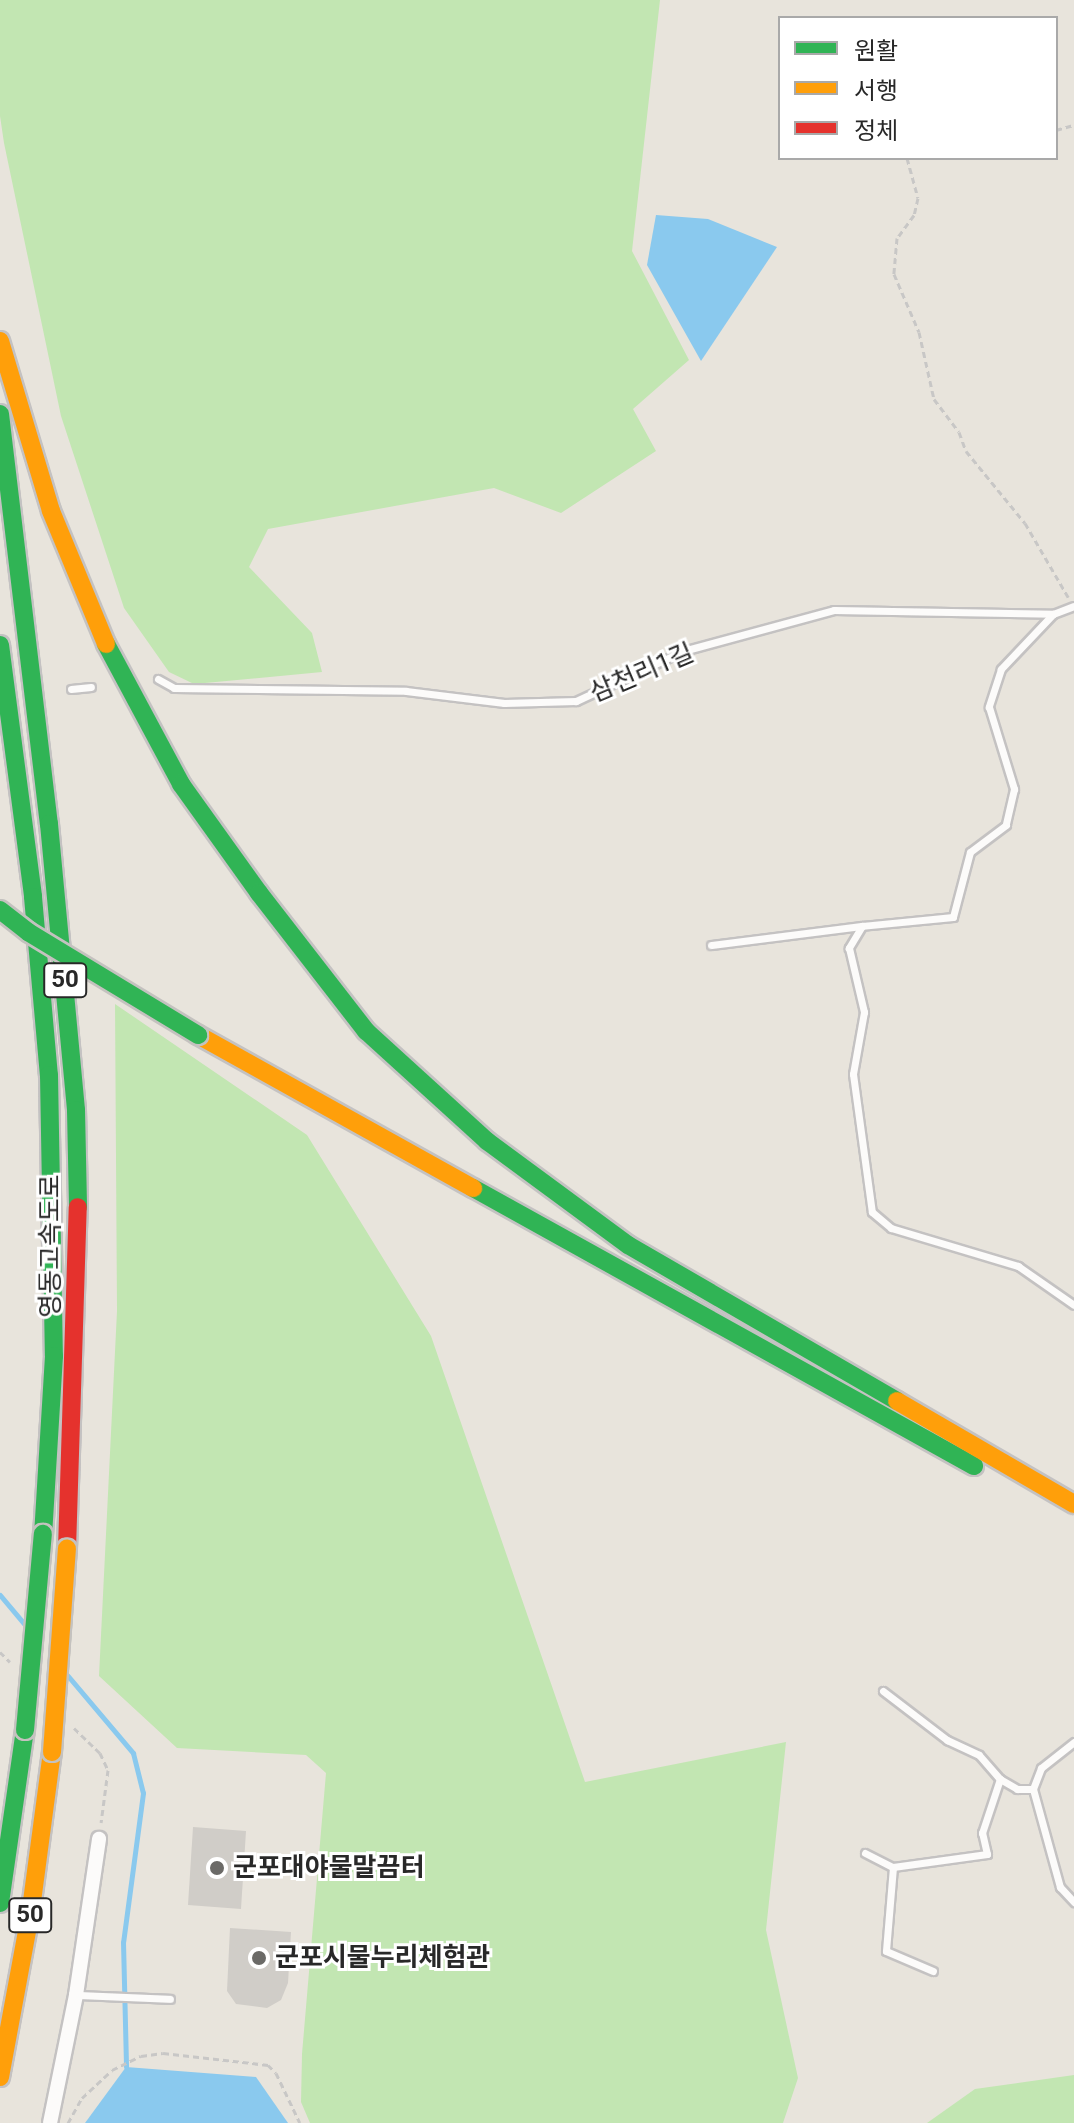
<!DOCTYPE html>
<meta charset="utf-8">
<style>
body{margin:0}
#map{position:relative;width:1074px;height:2123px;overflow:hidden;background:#e8e4dc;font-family:Roboto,"Noto Sans KR",sans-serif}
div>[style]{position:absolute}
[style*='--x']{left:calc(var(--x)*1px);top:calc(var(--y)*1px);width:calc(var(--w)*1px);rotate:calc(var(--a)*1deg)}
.green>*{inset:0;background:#c2e6b2}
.water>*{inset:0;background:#8ac9ee}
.stream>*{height:5px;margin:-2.5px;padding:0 2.5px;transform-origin:2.5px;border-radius:2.5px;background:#8ac9ee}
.building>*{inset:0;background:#d0cdc8}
.path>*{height:3px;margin-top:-1.5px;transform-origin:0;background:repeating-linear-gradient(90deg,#c8c7c6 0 6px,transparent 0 10px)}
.roads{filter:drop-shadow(2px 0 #c4c2c2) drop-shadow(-2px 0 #c4c2c2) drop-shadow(0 2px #c4c2c2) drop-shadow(0 -2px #c4c2c2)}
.lane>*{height:7px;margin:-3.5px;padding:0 3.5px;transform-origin:3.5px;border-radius:3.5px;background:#fcfbfa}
.street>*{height:14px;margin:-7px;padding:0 7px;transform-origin:7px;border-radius:7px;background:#fcfbfa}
.fast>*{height:18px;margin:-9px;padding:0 9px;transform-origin:9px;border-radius:9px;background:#30b455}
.slow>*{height:18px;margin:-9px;padding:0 9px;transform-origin:9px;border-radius:9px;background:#ff9f0a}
.jam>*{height:18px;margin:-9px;padding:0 9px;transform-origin:9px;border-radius:9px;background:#e5322d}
.bridges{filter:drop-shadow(2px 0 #c4c2bf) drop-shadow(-2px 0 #c4c2bf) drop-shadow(0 2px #c4c2bf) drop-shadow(0 -2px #c4c2bf)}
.fast-bridge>*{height:18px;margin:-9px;padding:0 9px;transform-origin:9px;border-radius:9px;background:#30b455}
.slow-bridge>*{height:18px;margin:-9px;padding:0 9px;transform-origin:9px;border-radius:9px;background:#ff9f0a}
.dots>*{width:22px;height:22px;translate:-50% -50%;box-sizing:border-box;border:4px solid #fff;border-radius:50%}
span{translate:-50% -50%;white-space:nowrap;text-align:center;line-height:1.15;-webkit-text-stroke:6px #fff;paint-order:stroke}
.shield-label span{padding:2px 6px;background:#fff;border:2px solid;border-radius:6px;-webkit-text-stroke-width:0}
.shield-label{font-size:24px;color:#282828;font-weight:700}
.street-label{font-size:26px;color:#282828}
.poi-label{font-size:26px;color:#282828;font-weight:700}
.left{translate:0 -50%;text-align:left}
.legend{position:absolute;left:778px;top:16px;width:280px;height:144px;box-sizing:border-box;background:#fff;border:2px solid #a9a9a9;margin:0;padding:10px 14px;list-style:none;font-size:24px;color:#282828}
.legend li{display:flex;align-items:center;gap:16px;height:40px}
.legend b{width:40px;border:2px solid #a9a9a9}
</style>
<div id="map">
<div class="green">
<i style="clip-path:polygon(0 0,660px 0,632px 251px,689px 360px,633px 409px,656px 451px,561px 513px,494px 488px,268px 529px,249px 567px,312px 633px,322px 672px,194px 684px,169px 672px,124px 608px,61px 416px,4px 143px,0 116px)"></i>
<i style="clip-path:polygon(115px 1004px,307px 1135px,431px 1336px,585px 1782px,786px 1742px,766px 1930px,798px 2078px,783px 2123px,310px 2123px,301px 2102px,302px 2054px,326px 1773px,306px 1755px,177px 1748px,99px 1676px,117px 1311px)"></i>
<i style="clip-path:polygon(1074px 2075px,1074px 2123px,927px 2123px,975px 2089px)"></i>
</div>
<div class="water">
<i style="clip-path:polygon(656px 215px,708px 219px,777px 247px,701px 361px,647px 265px)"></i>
<i style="clip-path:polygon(126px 2067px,256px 2077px,288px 2123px,85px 2123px)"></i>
</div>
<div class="stream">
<i style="--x:0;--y:1595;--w:39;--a:50"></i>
<i style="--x:68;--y:1676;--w:101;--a:49.8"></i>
<i style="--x:133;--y:1753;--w:41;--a:76"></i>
<i style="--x:143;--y:1793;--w:150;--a:97.6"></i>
<i style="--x:123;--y:1942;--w:125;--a:88.6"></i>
</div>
<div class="building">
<i style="clip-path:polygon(193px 1827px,246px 1831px,241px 1909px,188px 1905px)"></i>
<i style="clip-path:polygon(230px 1928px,291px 1932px,288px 1983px,281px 2000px,267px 2008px,236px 2004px,227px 1991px)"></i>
</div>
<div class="path">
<i style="--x:1056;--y:130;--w:19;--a:-16"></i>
<i style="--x:907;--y:158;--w:41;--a:74.6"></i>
<i style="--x:918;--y:198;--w:17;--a:103"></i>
<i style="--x:914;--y:215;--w:29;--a:126"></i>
<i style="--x:897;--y:238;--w:36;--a:95"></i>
<i style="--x:894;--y:274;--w:63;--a:66.7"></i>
<i style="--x:919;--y:332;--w:69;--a:77.4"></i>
<i style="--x:934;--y:399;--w:41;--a:52.9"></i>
<i style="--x:959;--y:432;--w:20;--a:70"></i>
<i style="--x:966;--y:451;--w:93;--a:50.7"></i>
<i style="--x:1025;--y:523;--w:86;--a:59.8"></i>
<i style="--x:0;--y:1652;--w:14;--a:45"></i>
<i style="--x:74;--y:1728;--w:36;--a:44"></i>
<i style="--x:100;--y:1753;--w:19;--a:65"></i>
<i style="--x:108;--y:1770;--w:53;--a:97.5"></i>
<i style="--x:68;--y:2123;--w:29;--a:-61"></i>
<i style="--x:82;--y:2098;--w:41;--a:-43"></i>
<i style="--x:112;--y:2070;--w:32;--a:-26"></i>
<i style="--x:141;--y:2056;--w:22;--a:-8"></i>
<i style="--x:163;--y:2053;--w:106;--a:6.5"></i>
<i style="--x:268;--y:2065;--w:11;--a:45"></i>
<i style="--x:276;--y:2073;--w:55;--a:64.4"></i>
</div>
<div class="roads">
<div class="lane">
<i style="--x:1053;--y:614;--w:76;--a:133.4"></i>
<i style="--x:1001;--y:669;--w:40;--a:108"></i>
<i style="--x:989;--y:707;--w:86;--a:73"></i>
<i style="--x:1014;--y:789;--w:37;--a:103"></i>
<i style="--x:1006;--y:825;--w:45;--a:143.1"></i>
<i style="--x:970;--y:852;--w:67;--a:104.7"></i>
<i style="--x:953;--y:917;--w:91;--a:174.4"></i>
<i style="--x:862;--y:926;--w:26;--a:121"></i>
<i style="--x:849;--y:948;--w:66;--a:76.8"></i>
<i style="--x:864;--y:1012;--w:63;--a:100.1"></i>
<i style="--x:853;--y:1074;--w:139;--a:82.2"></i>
<i style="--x:872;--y:1212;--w:25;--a:40"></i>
<i style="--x:891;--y:1228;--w:133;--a:16.7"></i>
<i style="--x:1018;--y:1266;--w:68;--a:34.9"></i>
<i style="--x:158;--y:679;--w:18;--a:29"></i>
<i style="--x:174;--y:688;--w:232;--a:0.7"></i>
<i style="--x:406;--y:691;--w:99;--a:7"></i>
<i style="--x:504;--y:703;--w:72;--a:-1.6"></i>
<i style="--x:576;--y:701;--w:118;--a:-25"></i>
<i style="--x:683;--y:651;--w:156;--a:-15.2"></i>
<i style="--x:834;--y:610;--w:219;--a:1"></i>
<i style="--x:1053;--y:614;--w:22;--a:-21"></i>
<i style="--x:71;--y:689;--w:20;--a:-6"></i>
<i style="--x:711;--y:945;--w:152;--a:-7.2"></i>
<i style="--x:883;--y:1691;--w:81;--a:37.4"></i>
<i style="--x:947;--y:1740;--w:35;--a:25"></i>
<i style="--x:979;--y:1755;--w:32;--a:49"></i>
<i style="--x:1074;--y:1742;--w:42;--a:141.8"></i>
<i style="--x:1041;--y:1768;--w:22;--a:111"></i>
<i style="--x:1033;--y:1789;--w:102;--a:74.6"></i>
<i style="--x:1060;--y:1887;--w:21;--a:47"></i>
<i style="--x:865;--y:1853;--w:31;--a:27"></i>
<i style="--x:893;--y:1867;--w:95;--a:-7.9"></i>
<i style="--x:987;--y:1854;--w:22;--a:-103"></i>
<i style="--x:982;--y:1833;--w:57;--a:-71.6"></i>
<i style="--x:1000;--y:1779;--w:20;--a:30"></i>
<i style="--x:1017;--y:1789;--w:16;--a:0"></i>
<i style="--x:893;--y:1867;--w:84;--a:94.8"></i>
<i style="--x:886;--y:1951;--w:51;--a:23.1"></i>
<i style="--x:76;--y:1995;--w:94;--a:2.4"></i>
</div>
<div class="street">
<i style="--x:50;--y:2123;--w:131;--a:-78.5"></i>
<i style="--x:76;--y:1995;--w:158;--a:-81.6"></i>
</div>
<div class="fast">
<i style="--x:0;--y:414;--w:413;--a:83.2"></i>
<i style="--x:49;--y:824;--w:287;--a:84.6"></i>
<i style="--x:76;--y:1110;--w:97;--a:88.8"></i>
<i style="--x:106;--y:644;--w:159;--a:61.8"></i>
<i style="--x:181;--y:784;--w:134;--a:54.4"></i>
<i style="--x:259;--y:893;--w:175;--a:52.2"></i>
<i style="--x:366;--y:1031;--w:164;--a:42.3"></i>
<i style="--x:487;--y:1141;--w:175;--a:36.4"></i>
<i style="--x:628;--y:1245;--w:311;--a:30.1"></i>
<i style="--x:0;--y:645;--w:254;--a:82.5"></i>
<i style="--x:33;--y:897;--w:179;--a:84.9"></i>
<i style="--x:49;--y:1075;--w:281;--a:89"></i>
<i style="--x:54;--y:1356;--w:178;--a:93.5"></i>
<i style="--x:473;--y:1188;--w:573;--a:29.03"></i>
<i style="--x:0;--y:1903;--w:175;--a:-81.8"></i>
</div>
<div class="slow">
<i style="--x:0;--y:341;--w:177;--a:73.3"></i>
<i style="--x:51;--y:511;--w:144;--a:67.5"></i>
<i style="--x:198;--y:1035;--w:315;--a:29.1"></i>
<i style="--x:897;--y:1401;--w:205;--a:30.2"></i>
<i style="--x:0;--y:2077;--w:171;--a:-79.5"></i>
<i style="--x:31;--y:1909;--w:158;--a:-82.4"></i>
</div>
<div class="jam">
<i style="--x:67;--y:1549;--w:342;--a:-88.2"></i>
</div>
</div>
<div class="bridges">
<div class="fast-bridge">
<i style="--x:0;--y:910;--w:36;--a:38"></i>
<i style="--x:28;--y:932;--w:199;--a:31.2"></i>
<i style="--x:25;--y:1730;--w:197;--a:-84.8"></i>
</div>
<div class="slow-bridge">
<i style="--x:52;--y:1752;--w:204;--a:-85.8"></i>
</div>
</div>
<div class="dots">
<i style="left:217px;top:1868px;background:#6b6a67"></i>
<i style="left:259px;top:1958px;background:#6b6a67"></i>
</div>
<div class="shield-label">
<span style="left:65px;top:980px">50</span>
<span style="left:30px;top:1915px">50</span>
</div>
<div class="street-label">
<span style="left:642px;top:673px;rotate:-23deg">삼천리1길</span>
<span style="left:51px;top:1246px;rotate:-90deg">영동고속도로</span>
</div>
<div class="poi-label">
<span class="left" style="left:233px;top:1868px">군포대야물말끔터</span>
<span class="left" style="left:275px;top:1958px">군포시물누리체험관</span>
</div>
<ul class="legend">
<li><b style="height:10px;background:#30b455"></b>원활</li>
<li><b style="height:10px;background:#ff9f0a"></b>서행</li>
<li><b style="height:10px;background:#e5322d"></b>정체</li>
</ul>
</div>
